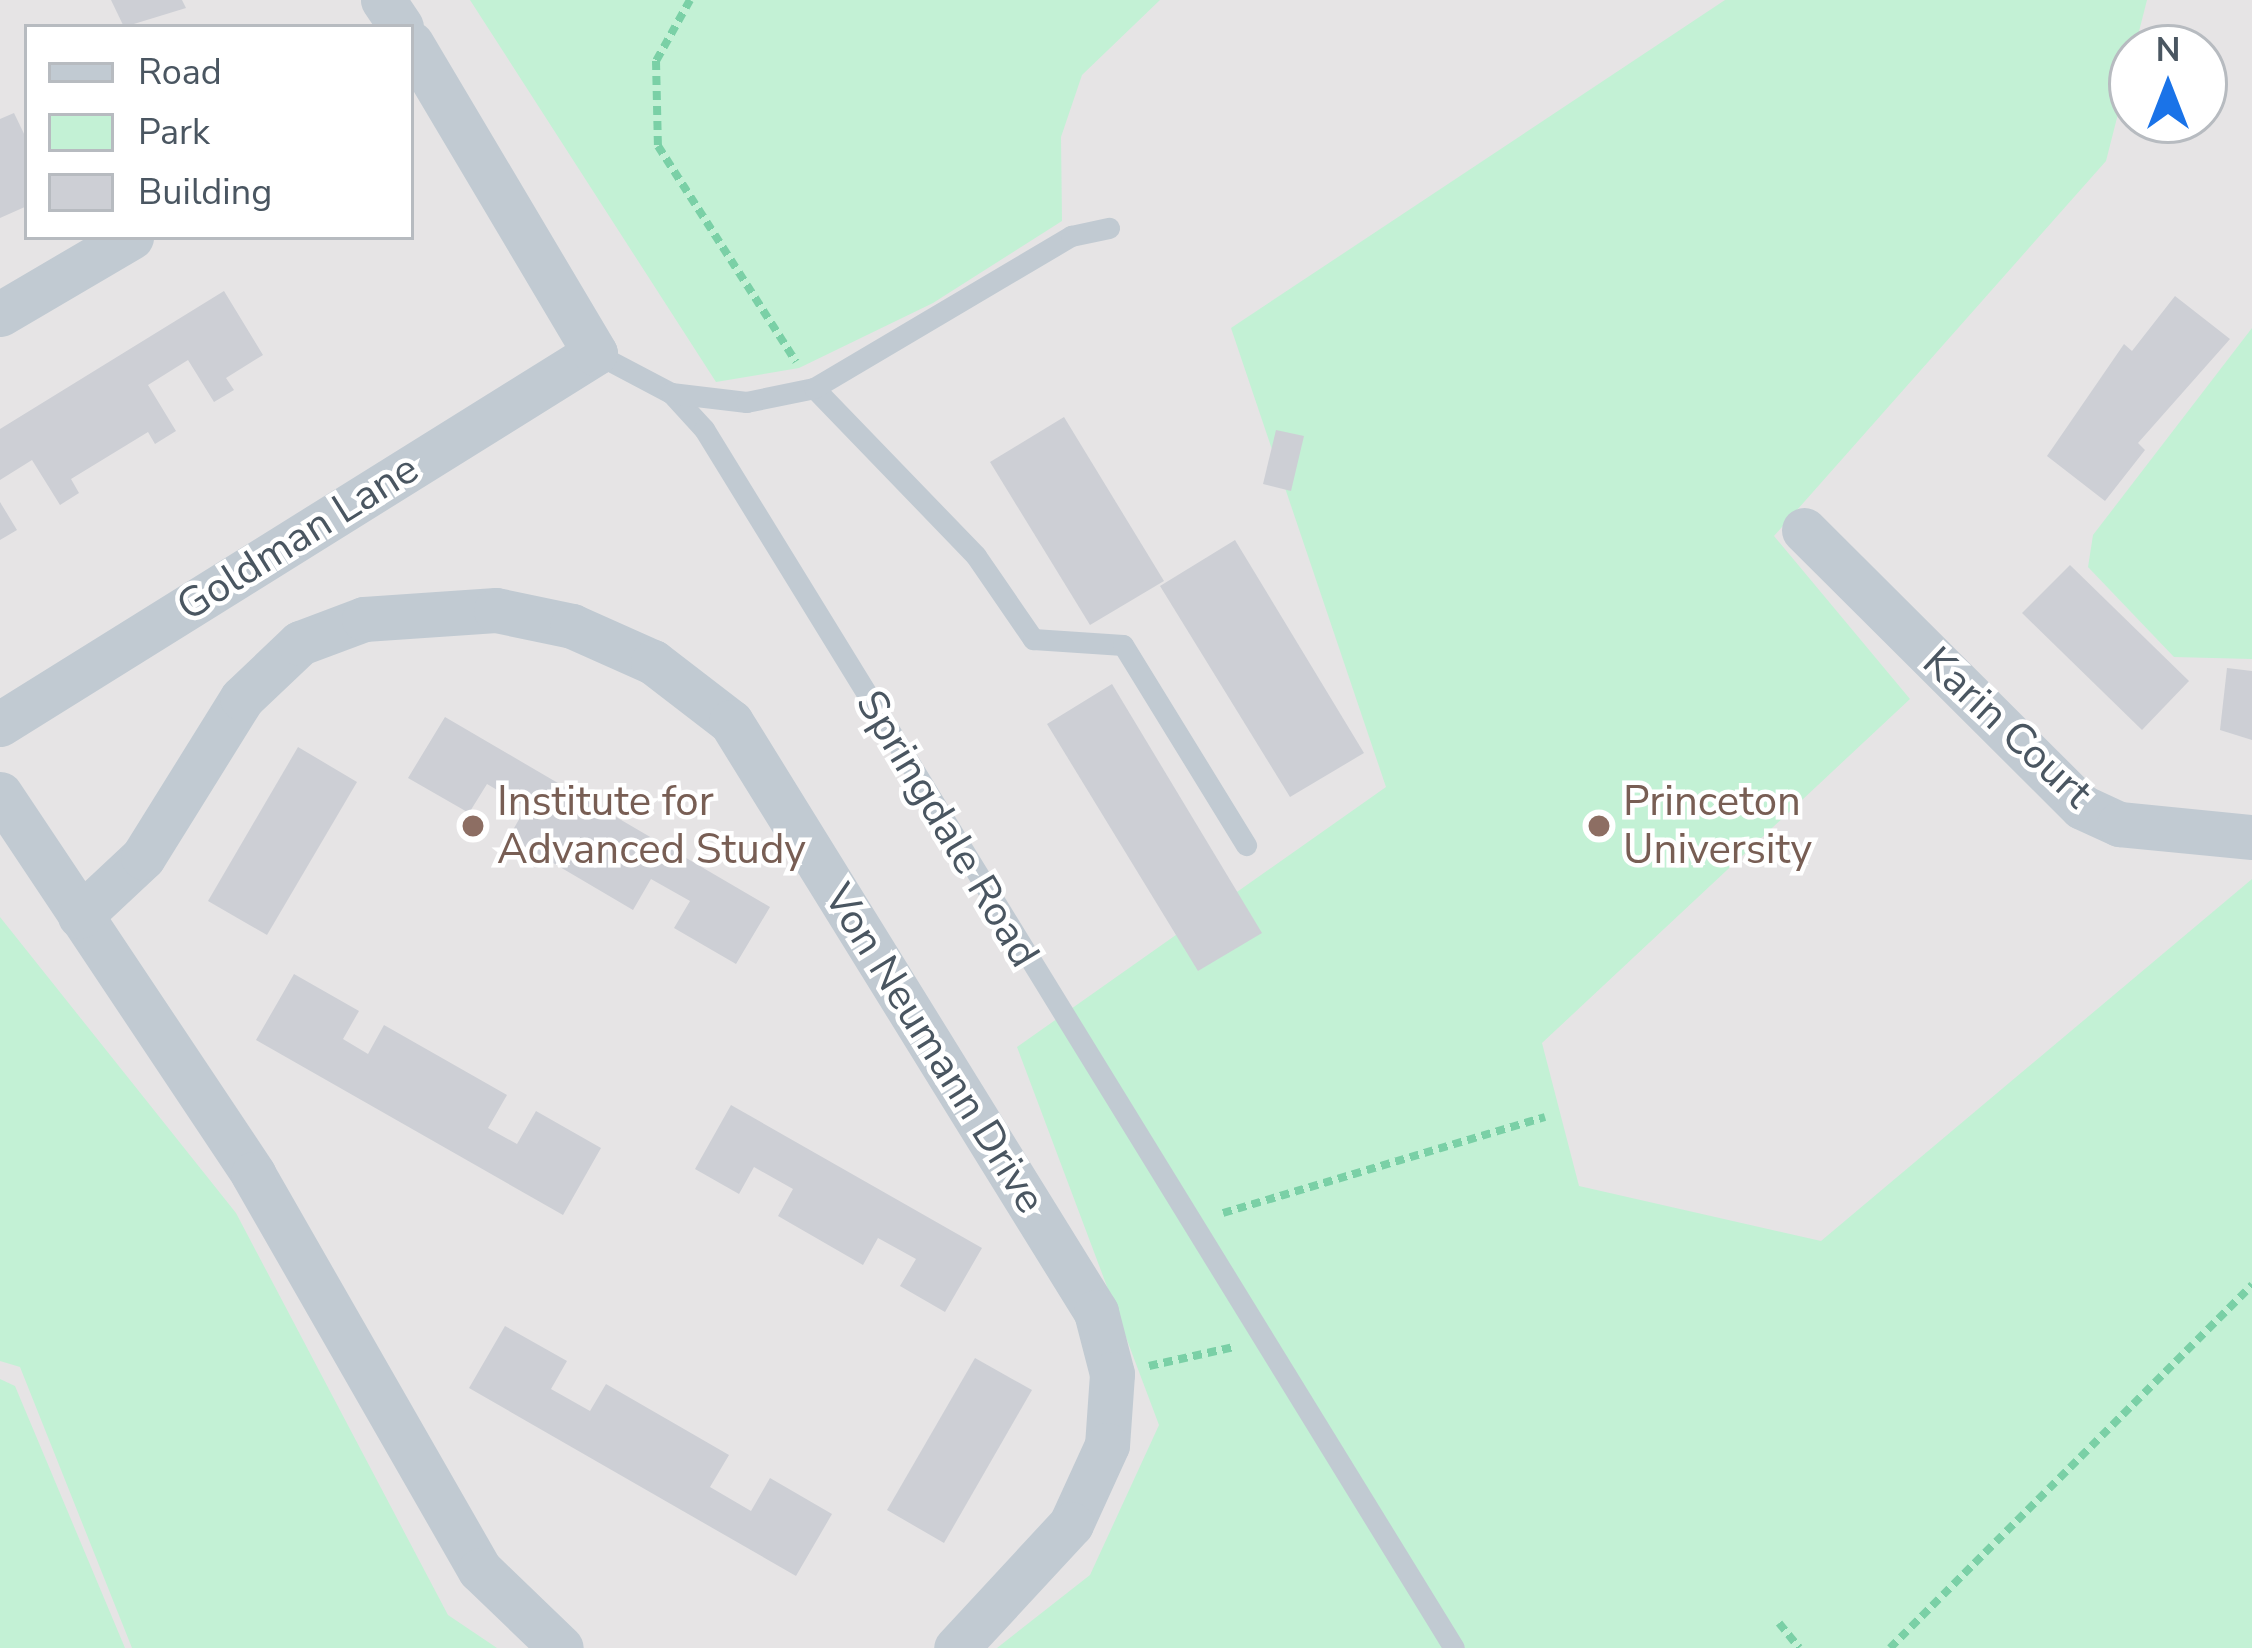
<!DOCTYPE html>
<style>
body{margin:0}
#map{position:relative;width:2252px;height:1648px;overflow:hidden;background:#f5f3f3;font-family:"Nunito Sans",sans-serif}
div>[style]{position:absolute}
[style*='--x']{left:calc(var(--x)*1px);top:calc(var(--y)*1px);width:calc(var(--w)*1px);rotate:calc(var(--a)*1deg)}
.education>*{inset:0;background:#e6e4e5}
.green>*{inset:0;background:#c3f1d5}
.building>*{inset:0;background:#cdcfd5}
.path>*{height:8px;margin-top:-4px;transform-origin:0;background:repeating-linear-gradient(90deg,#7ad0a6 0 9px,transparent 0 15px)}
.service>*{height:21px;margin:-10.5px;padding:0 10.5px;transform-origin:10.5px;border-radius:10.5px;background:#c1cad2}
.minor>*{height:45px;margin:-22.5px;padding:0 22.5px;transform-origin:22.5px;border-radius:22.5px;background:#c1cad2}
.dots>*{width:33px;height:33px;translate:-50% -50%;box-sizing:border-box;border:6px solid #fff;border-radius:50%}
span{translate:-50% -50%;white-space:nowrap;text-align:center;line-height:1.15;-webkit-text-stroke:9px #fff;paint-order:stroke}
.street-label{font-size:42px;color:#4a5661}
.education-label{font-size:42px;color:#785e54}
.left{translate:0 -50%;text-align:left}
.legend{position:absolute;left:24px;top:24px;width:390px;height:216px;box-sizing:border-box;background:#fff;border:3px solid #b7bbc0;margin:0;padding:15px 21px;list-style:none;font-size:36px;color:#4a5661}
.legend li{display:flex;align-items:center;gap:24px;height:60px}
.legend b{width:60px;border:3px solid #b7bbc0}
.north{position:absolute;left:2108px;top:24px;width:120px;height:120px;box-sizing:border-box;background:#fff;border:3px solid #b7bbc0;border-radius:50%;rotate:0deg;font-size:33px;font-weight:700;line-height:48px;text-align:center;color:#4a5661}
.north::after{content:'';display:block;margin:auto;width:42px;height:54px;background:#1a73e8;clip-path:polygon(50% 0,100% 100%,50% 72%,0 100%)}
</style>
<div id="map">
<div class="education">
<i style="clip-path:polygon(evenodd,0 0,2252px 0,2252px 1648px,0 1648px,0 0,27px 27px,411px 27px,411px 237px,27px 237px,27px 27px,0 0,2132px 48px,2204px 48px,2204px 120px,2132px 120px,2132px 48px)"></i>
</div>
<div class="green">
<i style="clip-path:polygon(470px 0,1160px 0,1082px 75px,1061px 137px,1062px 221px,933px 303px,799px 368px,716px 382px)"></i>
<i style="clip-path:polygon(1725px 0,2147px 0,2106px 161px,1774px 536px,1910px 699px,1542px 1043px,1579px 1186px,1821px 1241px,2252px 879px,2252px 1648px,997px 1648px,1090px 1575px,1159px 1425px,1017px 1047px,1386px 787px,1231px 328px)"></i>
<i style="clip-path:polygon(2252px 328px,2252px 659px,2174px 657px,2088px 567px,2093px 535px)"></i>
<i style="clip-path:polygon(0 917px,236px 1213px,448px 1615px,497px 1648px,132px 1648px,20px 1367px,0 1361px)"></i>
<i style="clip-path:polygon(0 1379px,15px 1386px,125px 1648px,0 1648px)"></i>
</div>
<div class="building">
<i style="clip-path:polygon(111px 0,182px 0,186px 8px,124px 27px)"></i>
<i style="clip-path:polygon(14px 113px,27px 140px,27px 206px,0 218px,0 119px)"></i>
<i style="clip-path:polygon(224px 291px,263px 355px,226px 378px,234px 390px,214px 402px,188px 360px,148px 385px,176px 431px,155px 444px,148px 432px,71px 479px,79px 493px,60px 505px,32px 460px,0 480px,0 429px)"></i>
<i style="clip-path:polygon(2175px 296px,2230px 339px,2138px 443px,2145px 450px,2105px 501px,2047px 456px,2124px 344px,2132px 351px)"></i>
<i style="clip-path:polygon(1064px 417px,1164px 581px,1090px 625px,990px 462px)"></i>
<i style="clip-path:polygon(1276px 430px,1304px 436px,1291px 491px,1263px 484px)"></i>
<i style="clip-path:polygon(0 502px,17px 530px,0 540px)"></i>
<i style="clip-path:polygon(1235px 540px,1364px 753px,1290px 797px,1160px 586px)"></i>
<i style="clip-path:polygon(2070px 565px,2189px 681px,2142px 730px,2022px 613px)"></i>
<i style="clip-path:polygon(2227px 668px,2252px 671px,2252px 740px,2220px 730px)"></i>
<i style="clip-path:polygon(1112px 684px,1262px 933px,1198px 971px,1047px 724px)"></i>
<i style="clip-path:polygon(445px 717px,770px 907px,736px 964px,674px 928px,690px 901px,651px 879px,633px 910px,509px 837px,526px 807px,487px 784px,469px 813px,408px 778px)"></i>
<i style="clip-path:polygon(298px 747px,357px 782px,267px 935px,208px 901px)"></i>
<i style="clip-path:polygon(294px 974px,359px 1011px,343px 1039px,368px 1054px,384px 1025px,507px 1095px,488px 1128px,517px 1144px,536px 1111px,601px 1148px,563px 1215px,256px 1040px)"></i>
<i style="clip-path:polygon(731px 1105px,982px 1248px,945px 1312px,900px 1286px,916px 1259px,878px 1238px,863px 1265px,778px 1216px,793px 1189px,754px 1167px,739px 1194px,695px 1169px)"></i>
<i style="clip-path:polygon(505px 1326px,567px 1361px,551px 1389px,590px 1411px,606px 1384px,729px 1455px,710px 1487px,751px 1511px,770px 1478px,832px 1514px,796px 1576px,469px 1388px)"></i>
<i style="clip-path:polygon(975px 1358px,1032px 1390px,944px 1543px,887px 1510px)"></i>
</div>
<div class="path">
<i style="--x:690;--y:0;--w:70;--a:119.1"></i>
<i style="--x:656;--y:61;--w:85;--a:88.7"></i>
<i style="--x:658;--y:146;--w:256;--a:57.4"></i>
<i style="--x:1223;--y:1213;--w:336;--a:-16.6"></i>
<i style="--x:1149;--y:1366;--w:87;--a:-12.6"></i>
<i style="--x:1779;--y:1623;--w:32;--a:51"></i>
<i style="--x:1890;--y:1648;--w:513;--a:-45.08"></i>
</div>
<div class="service">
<i style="--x:595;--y:353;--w:86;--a:27.8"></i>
<i style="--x:671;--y:393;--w:49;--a:47.5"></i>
<i style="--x:704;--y:429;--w:1431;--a:58.4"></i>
<i style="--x:814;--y:388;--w:233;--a:46"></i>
<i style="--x:976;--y:556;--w:101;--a:55.5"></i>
<i style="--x:1033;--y:639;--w:90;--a:3.8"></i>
<i style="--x:1123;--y:645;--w:235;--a:58.4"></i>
<i style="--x:671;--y:393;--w:76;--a:6.8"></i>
<i style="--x:746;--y:402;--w:69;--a:-11.6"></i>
<i style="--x:814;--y:388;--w:299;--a:-30.6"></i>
<i style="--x:1071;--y:236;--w:39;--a:-12"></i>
</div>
<div class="minor">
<i style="--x:383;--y:0;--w:32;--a:56"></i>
<i style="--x:0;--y:314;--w:152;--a:-30.4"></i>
<i style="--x:1804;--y:530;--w:392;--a:44.9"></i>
<i style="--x:2082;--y:807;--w:41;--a:24.7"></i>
<i style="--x:2119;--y:824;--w:134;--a:5.6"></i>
<i style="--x:0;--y:724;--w:701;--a:-31.94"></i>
<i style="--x:595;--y:353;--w:360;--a:-120.7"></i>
<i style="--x:0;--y:794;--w:457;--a:56.3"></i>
<i style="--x:253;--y:1174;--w:456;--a:60.2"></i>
<i style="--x:480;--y:1570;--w:112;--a:43.9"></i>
<i style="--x:80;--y:916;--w:86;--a:-43.1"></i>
<i style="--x:143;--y:857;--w:187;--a:-58.1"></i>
<i style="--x:242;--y:698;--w:80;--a:-43.5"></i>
<i style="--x:300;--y:643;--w:68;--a:-20.6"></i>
<i style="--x:364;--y:619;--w:132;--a:-3.9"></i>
<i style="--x:496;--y:610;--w:78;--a:11.9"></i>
<i style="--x:572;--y:626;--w:89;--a:24"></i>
<i style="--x:653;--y:662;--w:98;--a:37.6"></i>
<i style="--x:731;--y:722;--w:694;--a:58.26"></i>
<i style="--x:1096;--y:1312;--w:64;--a:75.5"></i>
<i style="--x:1112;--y:1374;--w:71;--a:94"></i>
<i style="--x:1107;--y:1445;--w:87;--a:114.5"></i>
<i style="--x:1071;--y:1524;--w:169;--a:132.8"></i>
</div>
<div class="dots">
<i style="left:473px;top:826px;background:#8d6e63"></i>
<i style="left:1599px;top:826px;background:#8d6e63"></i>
</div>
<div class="street-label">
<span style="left:298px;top:538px;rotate:-32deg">Goldman Lane</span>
<span style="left:2007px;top:728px;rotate:43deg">Karin Court</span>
<span style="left:947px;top:829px;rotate:59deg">Springdale Road</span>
<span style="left:934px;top:1049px;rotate:58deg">Von Neumann Drive</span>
</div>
<div class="education-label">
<span class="left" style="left:497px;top:826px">Institute for<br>Advanced Study</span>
<span class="left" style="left:1623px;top:826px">Princeton<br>University</span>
</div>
<ul class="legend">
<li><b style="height:15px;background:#c1cad2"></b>Road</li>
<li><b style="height:33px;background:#c3f1d5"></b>Park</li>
<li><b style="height:33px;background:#cdcfd5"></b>Building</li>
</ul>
<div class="north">N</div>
</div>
